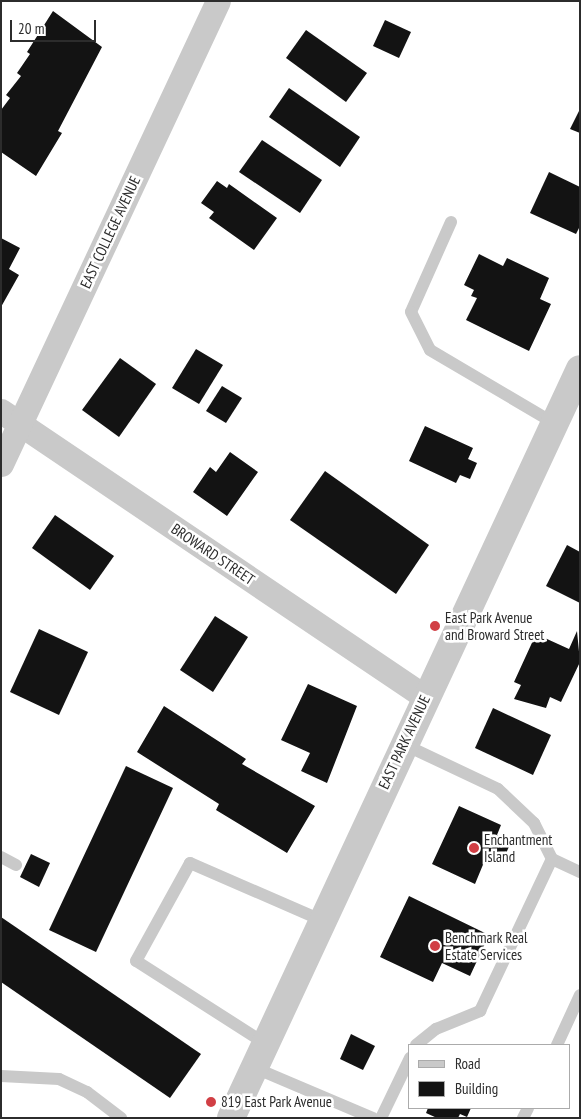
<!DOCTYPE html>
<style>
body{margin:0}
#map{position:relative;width:581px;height:1119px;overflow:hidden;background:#fff;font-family:"PT Sans Narrow",sans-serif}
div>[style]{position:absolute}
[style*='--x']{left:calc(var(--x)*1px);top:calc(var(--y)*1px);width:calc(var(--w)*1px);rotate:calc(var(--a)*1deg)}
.building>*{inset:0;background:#131313}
.service>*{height:12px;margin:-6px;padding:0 6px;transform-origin:6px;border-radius:6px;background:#c9c9c9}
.minor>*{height:25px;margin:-12.5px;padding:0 12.5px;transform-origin:12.5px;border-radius:12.5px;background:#c9c9c9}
.tertiary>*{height:28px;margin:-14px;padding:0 14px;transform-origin:14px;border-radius:14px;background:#c9c9c9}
.dots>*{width:14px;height:14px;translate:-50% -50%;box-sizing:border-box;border:2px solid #fff;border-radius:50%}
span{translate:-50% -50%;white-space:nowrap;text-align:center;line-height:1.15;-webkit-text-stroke:5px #fff;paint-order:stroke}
.street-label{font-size:15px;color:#2c2c2c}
.poi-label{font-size:15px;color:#2c2c2c}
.left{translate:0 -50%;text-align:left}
.frame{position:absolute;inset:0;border:2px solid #2c2c2c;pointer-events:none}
.legend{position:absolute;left:408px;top:1044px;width:162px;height:65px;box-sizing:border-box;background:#fff;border:1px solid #ababab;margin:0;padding:6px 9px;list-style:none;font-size:15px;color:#2c2c2c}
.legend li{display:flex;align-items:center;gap:10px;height:25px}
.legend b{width:25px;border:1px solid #ababab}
.scale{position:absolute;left:10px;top:20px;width:86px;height:22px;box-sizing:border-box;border:2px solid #2c2c2c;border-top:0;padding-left:6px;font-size:15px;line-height:18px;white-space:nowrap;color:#2c2c2c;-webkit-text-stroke:4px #fff;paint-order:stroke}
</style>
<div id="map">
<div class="building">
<i style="clip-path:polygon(53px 11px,102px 47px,58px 131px,62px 133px,36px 176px,1px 152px,1px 110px,10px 98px,6px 95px,21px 76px,17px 73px,30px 54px,27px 52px)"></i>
<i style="clip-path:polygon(385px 20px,411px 32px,399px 58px,373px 46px)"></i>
<i style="clip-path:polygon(306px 30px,367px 73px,346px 102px,286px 58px)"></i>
<i style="clip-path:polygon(289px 88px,360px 137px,340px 167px,269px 117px)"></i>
<i style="clip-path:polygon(580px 109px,580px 133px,570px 129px)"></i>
<i style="clip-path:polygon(262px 140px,322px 180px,300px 213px,239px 172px)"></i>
<i style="clip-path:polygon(549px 172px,580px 187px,580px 226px,576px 234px,530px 213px)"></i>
<i style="clip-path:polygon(217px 181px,227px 188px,229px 184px,277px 218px,254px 250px,209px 218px,214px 212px,201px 203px)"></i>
<i style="clip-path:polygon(1px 238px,20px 248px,9px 269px,19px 275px,1px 307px)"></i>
<i style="clip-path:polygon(479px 254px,503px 266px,507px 258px,549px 278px,540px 299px,551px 304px,529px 351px,466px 320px,477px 298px,471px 296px,474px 290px,464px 285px)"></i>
<i style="clip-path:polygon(196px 349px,223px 365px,199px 404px,172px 388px)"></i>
<i style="clip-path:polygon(120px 358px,156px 384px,119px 437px,82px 410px)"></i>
<i style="clip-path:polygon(222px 386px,242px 398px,226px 423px,206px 411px)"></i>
<i style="clip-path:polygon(425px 426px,473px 448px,468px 459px,477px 463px,470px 479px,460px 475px,456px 483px,409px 461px)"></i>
<i style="clip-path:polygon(230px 452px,258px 472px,227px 516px,193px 492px,210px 467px,216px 472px)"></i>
<i style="clip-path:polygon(325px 471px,429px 545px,396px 594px,290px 520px)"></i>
<i style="clip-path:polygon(55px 515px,114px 556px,90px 590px,32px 548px)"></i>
<i style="clip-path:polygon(567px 545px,580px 552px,580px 603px,546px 586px)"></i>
<i style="clip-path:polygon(215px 616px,248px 637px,213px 692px,180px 670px)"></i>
<i style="clip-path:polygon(39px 629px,88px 652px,59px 715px,10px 692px)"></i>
<i style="clip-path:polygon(577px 631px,580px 662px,561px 702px,550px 697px,546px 708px,514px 699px,521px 685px,514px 682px,536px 634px,569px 649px)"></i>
<i style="clip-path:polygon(308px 684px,357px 706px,327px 783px,301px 771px,310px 753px,281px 740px)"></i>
<i style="clip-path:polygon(164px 706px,246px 759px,242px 764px,315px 806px,287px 853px,216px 810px,219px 804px,137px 752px)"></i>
<i style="clip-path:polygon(493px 708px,551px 735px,533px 775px,475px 748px)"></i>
<i style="clip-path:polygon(126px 766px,173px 788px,96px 952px,49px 930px)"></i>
<i style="clip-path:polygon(459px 806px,501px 825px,497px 835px,512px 840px,502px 862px,487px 855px,475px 884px,432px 864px)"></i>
<i style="clip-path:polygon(31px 854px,50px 863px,39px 887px,20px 877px)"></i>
<i style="clip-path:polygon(409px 896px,489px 935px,470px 976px,442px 963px,433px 982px,380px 957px)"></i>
<i style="clip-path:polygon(1px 917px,201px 1054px,170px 1098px,1px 982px)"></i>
<i style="clip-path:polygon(351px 1034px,375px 1046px,363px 1070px,340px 1059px)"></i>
<i style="clip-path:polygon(428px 1108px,471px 1108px,467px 1117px,460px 1114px,458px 1118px,437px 1118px,426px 1113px)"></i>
</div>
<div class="service">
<i style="--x:451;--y:222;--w:98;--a:114"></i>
<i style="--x:411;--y:312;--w:42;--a:63.4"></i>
<i style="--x:430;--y:350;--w:144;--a:30.5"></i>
<i style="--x:403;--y:744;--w:105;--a:25.3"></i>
<i style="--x:498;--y:789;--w:50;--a:43.4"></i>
<i style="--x:534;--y:823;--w:40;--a:63.4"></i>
<i style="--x:552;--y:859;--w:31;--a:25"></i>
<i style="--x:1;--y:857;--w:17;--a:28"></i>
<i style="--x:266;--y:1044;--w:154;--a:-147.4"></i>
<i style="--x:136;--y:961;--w:112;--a:-61.1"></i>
<i style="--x:190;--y:863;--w:143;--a:23.5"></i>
<i style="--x:416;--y:1045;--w:26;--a:-39"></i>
<i style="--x:436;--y:1029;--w:48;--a:-22.2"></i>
<i style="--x:480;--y:1011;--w:168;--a:-64.7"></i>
<i style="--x:557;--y:1045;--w:55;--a:-65.3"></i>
<i style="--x:255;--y:1068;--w:128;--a:23"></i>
<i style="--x:1;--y:1076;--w:58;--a:3"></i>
<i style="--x:59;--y:1079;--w:31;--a:25"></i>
<i style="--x:87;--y:1092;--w:43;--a:37.4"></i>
<i style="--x:381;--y:1118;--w:67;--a:-64.2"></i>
<i style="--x:523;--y:1118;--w:11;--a:-63"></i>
</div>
<div class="minor">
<i style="--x:1;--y:411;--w:511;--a:34"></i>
<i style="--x:1;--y:464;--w:511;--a:-64.89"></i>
</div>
<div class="tertiary">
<i style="--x:231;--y:1118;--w:826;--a:-65.02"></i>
</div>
<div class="dots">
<i style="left:435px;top:626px;background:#d13f45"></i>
<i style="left:474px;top:848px;background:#d13f45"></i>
<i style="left:435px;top:946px;background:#d13f45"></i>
<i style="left:211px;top:1102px;background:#d13f45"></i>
</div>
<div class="street-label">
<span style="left:110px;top:232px;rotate:-65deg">EAST COLLEGE AVENUE</span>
<span style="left:213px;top:554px;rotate:34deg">BROWARD STREET</span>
<span style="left:404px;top:742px;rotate:-65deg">EAST PARK AVENUE</span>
</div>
<div class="poi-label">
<span class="left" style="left:445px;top:626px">East Park Avenue<br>and Broward Street</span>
<span class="left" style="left:484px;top:848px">Enchantment<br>Island</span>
<span class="left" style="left:445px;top:946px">Benchmark Real<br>Estate Services</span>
<span class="left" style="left:221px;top:1102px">819 East Park Avenue</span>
</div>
<div class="frame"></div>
<ul class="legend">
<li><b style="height:6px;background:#c9c9c9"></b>Road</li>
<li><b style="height:14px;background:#131313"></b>Building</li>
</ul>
<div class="scale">20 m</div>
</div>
